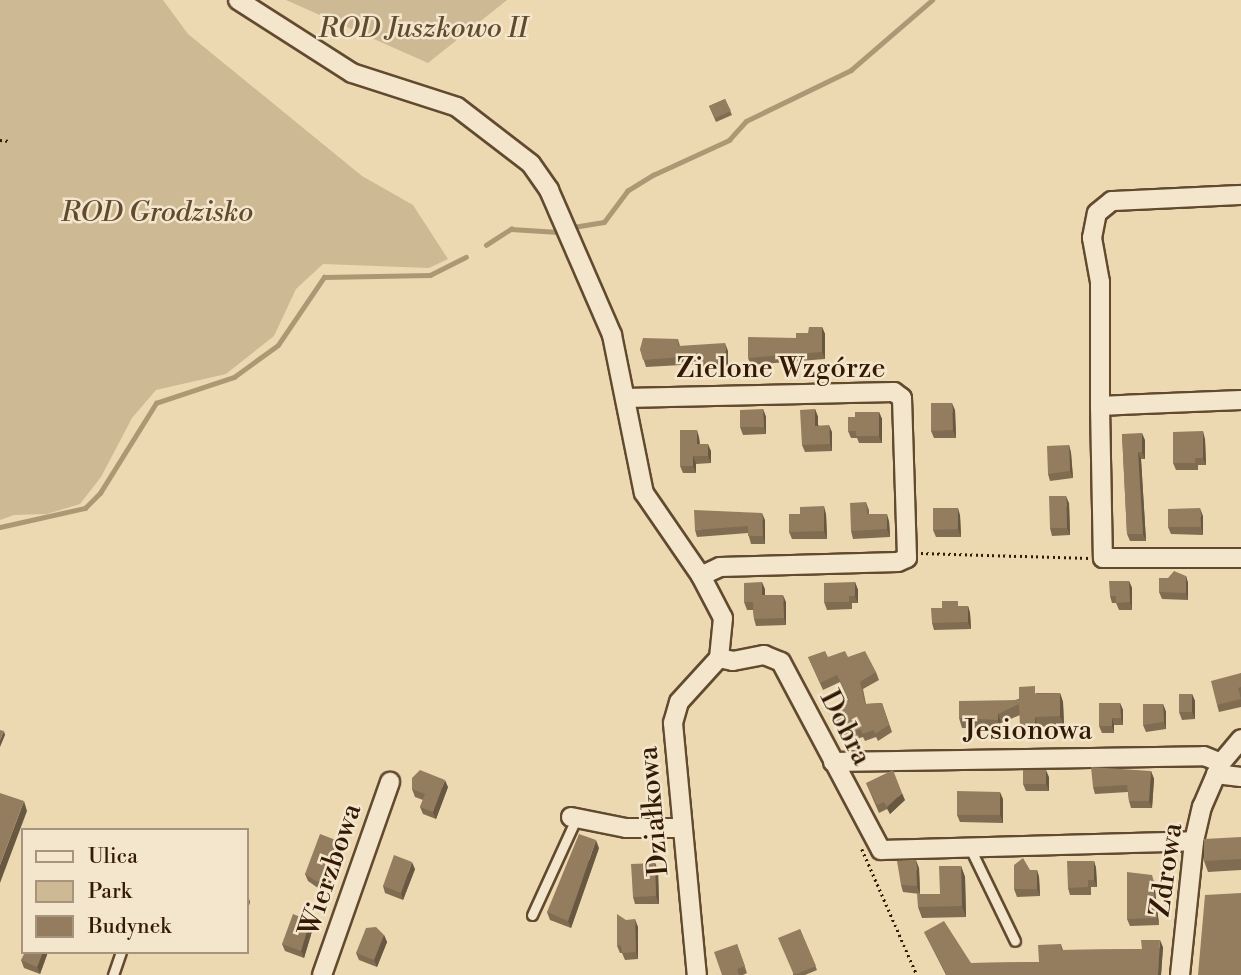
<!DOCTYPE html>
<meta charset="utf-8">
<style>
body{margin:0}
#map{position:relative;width:1241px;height:975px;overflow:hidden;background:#ecd9b1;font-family:"Libre Bodoni",serif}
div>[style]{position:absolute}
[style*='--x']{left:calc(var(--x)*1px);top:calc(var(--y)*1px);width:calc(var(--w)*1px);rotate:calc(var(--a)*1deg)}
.green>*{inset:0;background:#cdb994}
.stream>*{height:4.5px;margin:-2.25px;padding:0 2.25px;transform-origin:2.25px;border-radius:2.25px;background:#ad9876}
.path>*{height:2.5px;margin-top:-1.25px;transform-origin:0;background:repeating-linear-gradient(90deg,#341a04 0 2px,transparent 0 5.5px)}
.roads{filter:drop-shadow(2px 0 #624a2f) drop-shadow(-2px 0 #624a2f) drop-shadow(0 2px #624a2f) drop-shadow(0 -2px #624a2f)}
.lane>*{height:9px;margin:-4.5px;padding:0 4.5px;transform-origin:4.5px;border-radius:4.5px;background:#f3e6cc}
.street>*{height:18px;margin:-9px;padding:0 9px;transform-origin:9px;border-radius:9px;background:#f3e6cc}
.wall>*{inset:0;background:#7f6c51}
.shaded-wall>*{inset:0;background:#685842}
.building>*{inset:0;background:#947d5e}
span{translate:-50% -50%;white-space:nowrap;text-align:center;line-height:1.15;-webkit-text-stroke:5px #f3e6cc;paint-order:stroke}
.park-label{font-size:28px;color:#624a2f;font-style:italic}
.street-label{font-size:28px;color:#341a04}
.legend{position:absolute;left:21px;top:828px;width:228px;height:126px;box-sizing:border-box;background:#f3e6cc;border:2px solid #a7947c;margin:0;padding:9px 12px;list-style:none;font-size:21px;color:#341a04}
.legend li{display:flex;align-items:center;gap:14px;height:35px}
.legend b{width:35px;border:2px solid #a7947c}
</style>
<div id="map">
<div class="green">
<i style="clip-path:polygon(0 0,163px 0,188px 34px,362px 176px,413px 205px,448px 259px,429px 268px,323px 264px,296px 289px,274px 336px,226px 374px,156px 390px,132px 418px,101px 477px,80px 504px,47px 514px,14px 515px,0 520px)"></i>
<i style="clip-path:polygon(286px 0,507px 0,428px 63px)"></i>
</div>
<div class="stream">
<i style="--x:573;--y:227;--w:31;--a:-9"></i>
<i style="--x:604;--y:222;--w:39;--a:-53"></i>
<i style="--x:627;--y:191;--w:31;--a:-32"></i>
<i style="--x:653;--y:175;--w:84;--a:-24.7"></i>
<i style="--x:729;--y:140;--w:25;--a:-48"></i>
<i style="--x:746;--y:121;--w:117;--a:-25.9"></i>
<i style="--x:851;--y:70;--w:107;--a:-40.8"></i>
<i style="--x:486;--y:245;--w:30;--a:-33"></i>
<i style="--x:511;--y:229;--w:47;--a:3.7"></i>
<i style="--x:0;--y:527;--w:87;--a:-12.6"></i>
<i style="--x:85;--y:508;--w:21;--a:-45"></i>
<i style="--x:100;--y:493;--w:106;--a:-58.1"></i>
<i style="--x:156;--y:403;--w:82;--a:-18.4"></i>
<i style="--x:234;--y:377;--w:54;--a:-36"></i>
<i style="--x:278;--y:345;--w:82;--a:-55.9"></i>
<i style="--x:324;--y:277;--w:106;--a:-1.1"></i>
<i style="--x:430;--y:275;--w:40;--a:-26.6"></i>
</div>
<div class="path">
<i style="--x:0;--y:140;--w:10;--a:6"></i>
<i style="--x:921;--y:553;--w:168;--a:1.7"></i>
<i style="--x:862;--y:849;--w:137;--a:66.4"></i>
</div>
<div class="roads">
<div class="lane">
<i style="--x:970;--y:848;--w:103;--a:64.2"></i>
<i style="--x:532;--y:915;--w:106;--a:-65.4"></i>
<i style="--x:113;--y:975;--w:24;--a:-71"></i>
</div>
<div class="street">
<i style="--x:238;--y:0;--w:135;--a:32.6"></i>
<i style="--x:352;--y:73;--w:110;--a:17.9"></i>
<i style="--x:457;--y:107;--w:93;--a:37.6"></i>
<i style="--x:531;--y:164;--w:32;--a:55"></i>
<i style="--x:549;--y:190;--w:158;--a:66.5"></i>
<i style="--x:612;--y:335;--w:161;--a:78.6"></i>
<i style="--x:644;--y:493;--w:101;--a:55.5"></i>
<i style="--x:701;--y:576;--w:47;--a:62.4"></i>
<i style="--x:723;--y:618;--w:40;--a:95.7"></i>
<i style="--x:719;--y:658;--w:59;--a:132.3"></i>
<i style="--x:679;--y:702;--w:22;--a:106"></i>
<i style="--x:673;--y:723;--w:253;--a:84.6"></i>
<i style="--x:625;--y:398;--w:269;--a:-1.3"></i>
<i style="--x:894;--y:392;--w:10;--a:37"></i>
<i style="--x:902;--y:398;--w:160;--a:88.2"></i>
<i style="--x:907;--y:558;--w:10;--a:156"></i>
<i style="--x:898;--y:562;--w:178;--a:178.4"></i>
<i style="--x:720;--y:567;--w:21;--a:155"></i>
<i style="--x:1241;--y:400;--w:141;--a:177.6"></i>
<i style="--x:1100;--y:406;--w:152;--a:88.9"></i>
<i style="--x:1103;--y:558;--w:138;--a:0"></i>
<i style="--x:1100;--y:406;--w:124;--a:-90"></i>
<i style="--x:1100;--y:282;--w:45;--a:-100.3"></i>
<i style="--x:1092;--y:238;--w:25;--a:-79"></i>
<i style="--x:1097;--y:213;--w:19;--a:-39"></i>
<i style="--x:1112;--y:201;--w:129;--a:-2.7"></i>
<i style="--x:719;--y:658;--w:14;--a:12"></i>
<i style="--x:733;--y:661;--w:32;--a:-11"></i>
<i style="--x:764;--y:655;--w:18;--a:22"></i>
<i style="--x:781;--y:662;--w:213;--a:62"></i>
<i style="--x:881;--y:850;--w:313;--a:-1.6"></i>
<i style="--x:833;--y:762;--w:371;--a:-0.9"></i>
<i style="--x:1204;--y:756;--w:18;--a:22"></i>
<i style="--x:1216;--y:774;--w:25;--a:7"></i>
<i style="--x:571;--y:817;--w:56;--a:11.3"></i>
<i style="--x:626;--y:828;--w:56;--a:0"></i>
<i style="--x:322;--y:975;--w:205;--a:-70.6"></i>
<i style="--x:1180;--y:975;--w:135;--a:-84"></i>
<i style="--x:1194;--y:841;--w:35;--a:-77"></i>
<i style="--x:1202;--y:807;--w:48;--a:-66.6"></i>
<i style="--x:1221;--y:763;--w:31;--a:-50"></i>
</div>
</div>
<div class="wall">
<i style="clip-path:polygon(725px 99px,732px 115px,716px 122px,709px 106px)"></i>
<i style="clip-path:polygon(822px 327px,825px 334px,825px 359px,751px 365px,748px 358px)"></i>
<i style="clip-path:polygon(678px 339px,680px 346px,728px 351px,728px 369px,709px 370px,699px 364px,646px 367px,640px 349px)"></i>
<i style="clip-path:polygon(763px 409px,766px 417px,766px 434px,743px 435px,740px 427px)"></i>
<i style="clip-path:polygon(815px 409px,818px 417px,818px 425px,832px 432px,832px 451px,805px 452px,802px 445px)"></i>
<i style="clip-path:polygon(955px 410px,956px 438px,934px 438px,931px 431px)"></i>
<i style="clip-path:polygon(879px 412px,882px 419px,882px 443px,859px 443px,857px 438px,851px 438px,848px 431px,855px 417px)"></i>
<i style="clip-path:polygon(1122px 434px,1145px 440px,1145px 459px,1141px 459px,1146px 541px,1130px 541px,1127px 534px)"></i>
<i style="clip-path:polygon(699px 437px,700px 444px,711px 451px,711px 463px,696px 464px,696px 473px,683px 473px,680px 466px)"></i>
<i style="clip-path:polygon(1205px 439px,1206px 465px,1198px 465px,1198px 470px,1176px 470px,1173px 463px)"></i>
<i style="clip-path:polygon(1069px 445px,1071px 453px,1073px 478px,1050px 481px,1048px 474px)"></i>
<i style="clip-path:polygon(866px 502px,869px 510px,869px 514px,889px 521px,890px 537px,853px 539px,851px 531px)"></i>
<i style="clip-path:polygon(1069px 503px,1070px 535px,1052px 536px,1050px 528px)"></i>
<i style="clip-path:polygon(826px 514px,827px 539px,792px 539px,789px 532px)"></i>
<i style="clip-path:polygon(960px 515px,961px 537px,936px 537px,933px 530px)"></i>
<i style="clip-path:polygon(1203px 516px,1203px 535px,1171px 534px,1168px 527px)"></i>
<i style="clip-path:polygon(765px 520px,765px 544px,751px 544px,748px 533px,697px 537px,695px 530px)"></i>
<i style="clip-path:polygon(1186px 576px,1188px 583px,1188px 600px,1162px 599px,1159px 592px,1168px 578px)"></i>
<i style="clip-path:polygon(1129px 581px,1132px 588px,1132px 610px,1119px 610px,1116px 603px,1112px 603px,1110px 596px)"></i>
<i style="clip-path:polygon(855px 582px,858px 590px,858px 603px,852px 603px,852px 609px,827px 610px,824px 602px)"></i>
<i style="clip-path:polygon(765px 589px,765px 595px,786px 602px,786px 625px,756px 626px,754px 619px,753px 610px,747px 610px,744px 602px)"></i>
<i style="clip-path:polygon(959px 606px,968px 606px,970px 613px,971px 629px,934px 630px,932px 623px)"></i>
<i style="clip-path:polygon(808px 657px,848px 657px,876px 672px,879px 680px,863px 689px,866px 704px,882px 703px,892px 732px,878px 741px,876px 737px,865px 741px,863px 737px,847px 742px,841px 739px,831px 710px,848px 700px,840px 682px,823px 690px)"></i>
<i style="clip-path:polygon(1241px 673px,1241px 707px,1219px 712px,1217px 705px)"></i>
<i style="clip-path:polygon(1037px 693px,1060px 693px,1063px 702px,1064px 726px,1038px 727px,1038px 737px,1023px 738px,1020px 728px,1020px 715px,1001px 723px,1001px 729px,962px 728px,959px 718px)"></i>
<i style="clip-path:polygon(1192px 694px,1195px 701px,1195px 719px,1182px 720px,1179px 712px)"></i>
<i style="clip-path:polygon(1120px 703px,1123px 710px,1123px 725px,1114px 725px,1114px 733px,1102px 733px,1099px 726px)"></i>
<i style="clip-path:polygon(1163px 704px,1166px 712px,1166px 729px,1146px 732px,1143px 725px)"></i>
<i style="clip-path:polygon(1151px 771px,1154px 779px,1152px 808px,1131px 808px,1129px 801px,1128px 792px,1095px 794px,1093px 787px)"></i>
<i style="clip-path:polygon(1049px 777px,1049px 791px,1026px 791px,1023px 784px)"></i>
<i style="clip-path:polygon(866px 783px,905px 800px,890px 814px,887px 809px,879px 813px)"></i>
<i style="clip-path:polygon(448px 787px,436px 819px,423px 814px,420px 807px,423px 800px,415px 797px,412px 789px)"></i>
<i style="clip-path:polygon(1003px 799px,1003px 823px,960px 822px,957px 815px)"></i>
<i style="clip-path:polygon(1241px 837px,1241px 870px,1208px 872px,1204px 861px)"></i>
<i style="clip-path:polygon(599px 848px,571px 928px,550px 920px,547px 912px)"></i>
<i style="clip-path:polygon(343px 849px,329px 888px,318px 888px,308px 881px,305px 874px)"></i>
<i style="clip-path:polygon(1094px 861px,1096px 868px,1097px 887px,1091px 887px,1091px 895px,1070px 895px,1068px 888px)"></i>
<i style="clip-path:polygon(655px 863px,658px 870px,659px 904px,635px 904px,633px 897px)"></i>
<i style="clip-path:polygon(961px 866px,965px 877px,966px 917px,922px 918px,918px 907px,940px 894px)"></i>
<i style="clip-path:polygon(919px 868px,920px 894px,903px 892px,901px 885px)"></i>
<i style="clip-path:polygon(415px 869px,403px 900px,385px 893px,383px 886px)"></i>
<i style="clip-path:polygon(1030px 870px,1037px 870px,1039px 877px,1040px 896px,1017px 897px,1014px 889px)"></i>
<i style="clip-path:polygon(1154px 882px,1159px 925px,1130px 926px,1127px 919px)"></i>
<i style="clip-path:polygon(626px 920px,638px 927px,638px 959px,625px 960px,622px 953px,620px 953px,617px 946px)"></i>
<i style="clip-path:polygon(310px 921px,313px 928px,304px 958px,285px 951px,282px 944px)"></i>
<i style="clip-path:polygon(800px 929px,817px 970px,805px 975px,793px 975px)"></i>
<i style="clip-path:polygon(924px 932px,971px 963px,1039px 962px,1061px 944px,1063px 950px,1142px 949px,1163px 947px,1161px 975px,946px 975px)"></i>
<i style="clip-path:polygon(384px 935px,387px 942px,377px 967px,359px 960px,356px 953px)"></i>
<i style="clip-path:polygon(737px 944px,747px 973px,743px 975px,722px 975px)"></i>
<i style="clip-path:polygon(48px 952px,40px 974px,24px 968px,21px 960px)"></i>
</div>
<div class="shaded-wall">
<i style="clip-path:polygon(822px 327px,825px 334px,825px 359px,822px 352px)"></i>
<i style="clip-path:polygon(725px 343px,728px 351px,728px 369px,726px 362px)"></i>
<i style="clip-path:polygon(952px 403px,955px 410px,956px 438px,953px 430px)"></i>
<i style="clip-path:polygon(763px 409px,766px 417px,766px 434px,764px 427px)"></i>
<i style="clip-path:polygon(815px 409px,818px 417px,818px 433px,815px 426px)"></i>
<i style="clip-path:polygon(879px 412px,882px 419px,882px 443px,879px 436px)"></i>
<i style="clip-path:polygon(829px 425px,832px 432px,832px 451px,830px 444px)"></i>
<i style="clip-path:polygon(697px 430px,699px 437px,700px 451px,697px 444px)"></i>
<i style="clip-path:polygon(1203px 431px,1205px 439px,1206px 465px,1203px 458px)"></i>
<i style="clip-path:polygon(1142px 433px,1145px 440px,1145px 459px,1142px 452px)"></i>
<i style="clip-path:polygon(708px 444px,711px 451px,711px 463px,708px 456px)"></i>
<i style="clip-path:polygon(1069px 445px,1071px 453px,1073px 478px,1070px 471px)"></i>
<i style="clip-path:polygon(1138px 452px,1141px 459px,1146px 541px,1143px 534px)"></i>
<i style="clip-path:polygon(693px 456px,696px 464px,696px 473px,693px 466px)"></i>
<i style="clip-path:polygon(1066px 496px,1069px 503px,1070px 535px,1067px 528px)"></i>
<i style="clip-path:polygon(824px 506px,826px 514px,827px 539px,824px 531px)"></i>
<i style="clip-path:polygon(958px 508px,960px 515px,961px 537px,958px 529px)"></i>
<i style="clip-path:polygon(1200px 508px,1203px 516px,1203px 535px,1201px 527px)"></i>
<i style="clip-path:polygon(762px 513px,765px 520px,765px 544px,763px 536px)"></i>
<i style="clip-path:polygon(887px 514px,889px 521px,890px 537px,887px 529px)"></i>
<i style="clip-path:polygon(1186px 576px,1188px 583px,1188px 600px,1186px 593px)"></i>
<i style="clip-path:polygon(1129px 581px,1132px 588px,1132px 610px,1130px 602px)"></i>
<i style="clip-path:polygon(762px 582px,765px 589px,765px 602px,762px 595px)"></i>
<i style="clip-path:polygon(855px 582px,858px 590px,858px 603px,855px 596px)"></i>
<i style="clip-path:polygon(783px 595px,786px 602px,786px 625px,784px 618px)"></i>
<i style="clip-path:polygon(968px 606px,970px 613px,971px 629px,968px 622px)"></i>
<i style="clip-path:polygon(1060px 693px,1063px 702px,1064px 726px,1060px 716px)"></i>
<i style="clip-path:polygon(1192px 694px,1195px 701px,1195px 719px,1192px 712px)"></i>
<i style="clip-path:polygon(1120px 703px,1123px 710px,1123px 725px,1121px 718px)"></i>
<i style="clip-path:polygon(1163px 704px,1166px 712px,1166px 729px,1164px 722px)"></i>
<i style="clip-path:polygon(998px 714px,1001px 723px,1001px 729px,998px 720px)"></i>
<i style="clip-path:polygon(1035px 717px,1038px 727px,1038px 737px,1035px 728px)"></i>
<i style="clip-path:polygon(1112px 718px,1114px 725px,1114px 733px,1112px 726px)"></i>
<i style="clip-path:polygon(4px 731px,5px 735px,0 747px,0 740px)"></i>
<i style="clip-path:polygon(1046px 770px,1049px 777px,1049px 791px,1046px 784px)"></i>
<i style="clip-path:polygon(1151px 771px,1154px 779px,1152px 808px,1149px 801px)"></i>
<i style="clip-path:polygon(445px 780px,448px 787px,436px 819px,433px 812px)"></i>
<i style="clip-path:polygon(1000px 792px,1003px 799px,1003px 823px,1000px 815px)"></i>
<i style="clip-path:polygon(902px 793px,905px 800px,890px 814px,887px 807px)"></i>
<i style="clip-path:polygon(24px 801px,27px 811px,0 883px,0 865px)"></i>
<i style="clip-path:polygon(596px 840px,599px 848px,571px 928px,568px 921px)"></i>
<i style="clip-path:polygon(341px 842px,343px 849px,329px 888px,326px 881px)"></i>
<i style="clip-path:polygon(916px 860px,919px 868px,920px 894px,917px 886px)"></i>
<i style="clip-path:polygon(1094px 861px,1096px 868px,1097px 887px,1094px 880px)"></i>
<i style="clip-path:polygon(412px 862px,415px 869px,403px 900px,401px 893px)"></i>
<i style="clip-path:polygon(655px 863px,658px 870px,659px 904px,656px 896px)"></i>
<i style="clip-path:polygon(961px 866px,965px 877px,966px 917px,962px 906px)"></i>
<i style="clip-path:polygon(1037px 870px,1039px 877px,1040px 896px,1037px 889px)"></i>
<i style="clip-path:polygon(1152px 875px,1154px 882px,1159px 925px,1157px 918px)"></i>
<i style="clip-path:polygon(248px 895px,250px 902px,247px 913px,247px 898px)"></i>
<i style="clip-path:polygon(635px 919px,638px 927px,638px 959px,636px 952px)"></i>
<i style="clip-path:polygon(310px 921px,313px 928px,304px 958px,301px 951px)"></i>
<i style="clip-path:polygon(384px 935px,387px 942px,377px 967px,374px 960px)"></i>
<i style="clip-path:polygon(1160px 940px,1163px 947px,1161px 975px,1158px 975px)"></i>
<i style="clip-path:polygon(43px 952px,48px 952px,40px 974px,37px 967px)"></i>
</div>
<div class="building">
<i style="clip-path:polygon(725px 99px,731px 111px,715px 118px,709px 106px)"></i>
<i style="clip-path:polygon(809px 327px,822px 327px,822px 352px,748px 358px,748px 337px,796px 338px,796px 333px,808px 333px)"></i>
<i style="clip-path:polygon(643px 338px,678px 339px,678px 346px,725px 343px,726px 362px,706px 363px,696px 356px,643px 360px,640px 349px)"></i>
<i style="clip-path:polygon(931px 403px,952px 403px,953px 430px,931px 431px)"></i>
<i style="clip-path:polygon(763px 409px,764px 427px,740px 427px,740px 410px)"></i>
<i style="clip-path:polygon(815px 409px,815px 426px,829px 425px,830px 444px,802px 445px,800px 410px)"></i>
<i style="clip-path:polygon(855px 412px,879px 412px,879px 436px,856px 436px,856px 431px,848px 431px,848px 417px,855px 417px)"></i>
<i style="clip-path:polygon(680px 430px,697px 430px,697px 444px,708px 444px,708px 456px,693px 456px,693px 466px,680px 466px)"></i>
<i style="clip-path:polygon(1203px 431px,1203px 458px,1195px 458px,1195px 463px,1173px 463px,1173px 432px)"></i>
<i style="clip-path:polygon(1142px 433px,1142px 452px,1138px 452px,1143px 534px,1127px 534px,1122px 434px)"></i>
<i style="clip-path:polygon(1069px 445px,1070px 471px,1048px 474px,1047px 446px)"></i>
<i style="clip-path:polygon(1049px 496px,1066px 496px,1067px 528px,1050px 528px)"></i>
<i style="clip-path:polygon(866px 502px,867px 514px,887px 514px,887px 529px,851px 531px,850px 503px)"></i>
<i style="clip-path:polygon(824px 506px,824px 531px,789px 532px,789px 514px,800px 514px,800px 507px)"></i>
<i style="clip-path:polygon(933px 508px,958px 508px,958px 529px,933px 530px)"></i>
<i style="clip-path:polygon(1200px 508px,1201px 527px,1168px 527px,1168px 509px)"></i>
<i style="clip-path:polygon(694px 510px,762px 513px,763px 536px,748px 536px,748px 526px,695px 530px)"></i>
<i style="clip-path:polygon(1174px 571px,1186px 576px,1186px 593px,1159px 592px,1159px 578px,1168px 578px)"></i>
<i style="clip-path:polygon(1109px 581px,1129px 581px,1130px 602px,1116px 603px,1116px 596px,1110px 596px)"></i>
<i style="clip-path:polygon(762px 582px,762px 595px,783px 595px,784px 618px,754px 619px,753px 602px,744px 602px,744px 583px)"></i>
<i style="clip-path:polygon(855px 582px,855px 596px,849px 596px,849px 602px,824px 602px,824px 583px)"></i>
<i style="clip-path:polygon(942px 601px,958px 601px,958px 606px,968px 606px,968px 622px,932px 623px,931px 608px,942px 608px)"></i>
<i style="clip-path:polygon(825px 651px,828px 657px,845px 651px,848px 657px,865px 651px,876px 672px,860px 682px,865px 704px,882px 703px,889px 725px,875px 734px,874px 730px,862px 734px,861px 729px,844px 734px,838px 732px,831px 710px,849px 700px,837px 675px,820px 683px,808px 657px)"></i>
<i style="clip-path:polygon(1241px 673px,1241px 687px,1238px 688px,1241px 699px,1217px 705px,1211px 681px)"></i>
<i style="clip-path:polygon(1035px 686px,1035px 694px,1060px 693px,1060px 716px,1035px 717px,1035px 728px,1020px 728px,1019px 704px,998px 714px,998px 720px,959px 718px,959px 701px,1019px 700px,1019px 687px)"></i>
<i style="clip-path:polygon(1179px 694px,1192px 694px,1192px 712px,1179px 712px)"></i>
<i style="clip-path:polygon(1099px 703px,1120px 703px,1121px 718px,1112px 718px,1112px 726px,1099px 726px)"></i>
<i style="clip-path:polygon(1143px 704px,1163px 704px,1164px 722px,1143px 725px)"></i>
<i style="clip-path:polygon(0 730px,4px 731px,0 740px)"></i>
<i style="clip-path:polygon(1091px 767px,1151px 771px,1149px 801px,1129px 801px,1127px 785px,1093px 787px)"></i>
<i style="clip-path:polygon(420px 770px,445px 780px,433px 812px,420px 807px,425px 794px,412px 789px,412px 778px)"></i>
<i style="clip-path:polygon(893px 770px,902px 793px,887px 807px,884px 802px,877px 805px,866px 783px)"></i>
<i style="clip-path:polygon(1023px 770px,1046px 770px,1046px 784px,1023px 784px)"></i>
<i style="clip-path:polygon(957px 791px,1000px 792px,1000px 815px,957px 815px)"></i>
<i style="clip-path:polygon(0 793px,24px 801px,0 865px)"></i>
<i style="clip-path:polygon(320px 834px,341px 842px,326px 881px,316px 881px,305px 874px)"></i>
<i style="clip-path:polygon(579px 834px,596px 840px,568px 921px,547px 912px)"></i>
<i style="clip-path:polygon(1241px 837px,1241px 859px,1204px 861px,1204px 839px)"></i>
<i style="clip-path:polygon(394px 855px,412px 862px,401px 893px,383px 886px)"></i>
<i style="clip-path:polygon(1023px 858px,1030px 870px,1037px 870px,1037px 889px,1014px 889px,1014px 865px)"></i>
<i style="clip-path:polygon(916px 860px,917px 886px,901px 885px,897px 861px)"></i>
<i style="clip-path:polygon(1067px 861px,1094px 861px,1094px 880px,1088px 880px,1088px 887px,1068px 888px)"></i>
<i style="clip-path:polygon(655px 863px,656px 896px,633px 897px,631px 864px)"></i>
<i style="clip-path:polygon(939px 866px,961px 866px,962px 906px,918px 907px,917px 894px,940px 894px)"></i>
<i style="clip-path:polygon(1127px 872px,1152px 875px,1157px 918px,1127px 919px)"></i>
<i style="clip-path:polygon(1241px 893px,1241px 975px,1198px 975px,1205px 895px)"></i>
<i style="clip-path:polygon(293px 914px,310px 921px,301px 951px,282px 944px)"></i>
<i style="clip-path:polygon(617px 914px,626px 920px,635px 919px,636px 952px,622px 953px,621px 945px,617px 946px)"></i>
<i style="clip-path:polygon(944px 921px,971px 963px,1039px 962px,1038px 945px,1061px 944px,1061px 950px,1142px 949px,1141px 940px,1160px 940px,1158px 975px,947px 975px,924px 932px)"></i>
<i style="clip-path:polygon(376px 927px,384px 935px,374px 960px,356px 953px,366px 928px)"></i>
<i style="clip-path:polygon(800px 929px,816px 966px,794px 975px,778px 938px)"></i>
<i style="clip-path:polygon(737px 944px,745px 966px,737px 969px,739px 975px,722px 975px,714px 952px)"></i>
<i style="clip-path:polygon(25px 952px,43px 952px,37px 967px,21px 960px)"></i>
</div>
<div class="park-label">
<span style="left:423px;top:29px">ROD Juszkowo II</span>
<span style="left:157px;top:213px">ROD Grodzisko</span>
</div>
<div class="street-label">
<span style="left:781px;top:369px">Zielone Wzgórze</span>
<span style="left:845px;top:728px;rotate:63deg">Dobra</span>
<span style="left:1028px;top:731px">Jesionowa</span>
<span style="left:654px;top:811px;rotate:-95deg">Działkowa</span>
<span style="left:331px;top:870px;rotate:-71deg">Wierzbowa</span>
<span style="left:1167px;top:870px;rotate:-82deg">Zdrowa</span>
</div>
<ul class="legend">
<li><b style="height:9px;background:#f3e6cc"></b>Ulica</li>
<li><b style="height:19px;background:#cdb994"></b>Park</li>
<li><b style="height:19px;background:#947d5e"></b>Budynek</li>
</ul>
</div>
